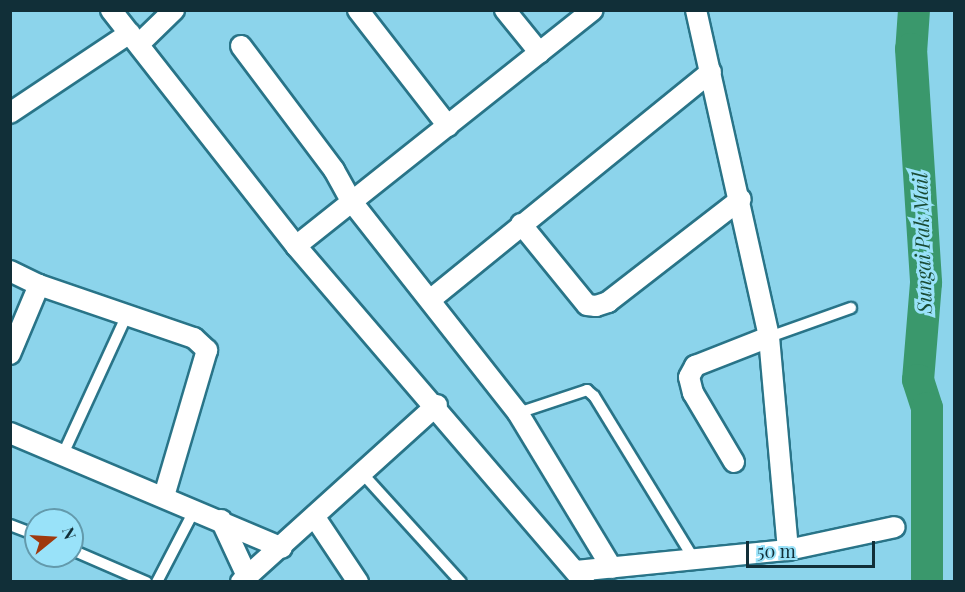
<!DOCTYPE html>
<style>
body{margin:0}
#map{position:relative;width:965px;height:592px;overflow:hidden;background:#8cd4eb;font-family:"Playfair Display",serif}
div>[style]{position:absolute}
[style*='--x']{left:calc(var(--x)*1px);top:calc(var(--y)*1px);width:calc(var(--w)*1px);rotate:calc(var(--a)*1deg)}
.river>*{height:32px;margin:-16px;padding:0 16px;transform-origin:16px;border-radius:16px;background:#3a986c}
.roads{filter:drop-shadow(2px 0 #297488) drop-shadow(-2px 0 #297488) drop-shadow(0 2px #297488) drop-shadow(0 -2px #297488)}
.service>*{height:10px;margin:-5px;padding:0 5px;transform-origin:5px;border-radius:5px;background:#fff}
.minor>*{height:20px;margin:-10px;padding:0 10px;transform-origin:10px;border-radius:10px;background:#fff}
span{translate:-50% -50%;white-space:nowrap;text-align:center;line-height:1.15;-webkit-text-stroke:6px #99e2f9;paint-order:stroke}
.water-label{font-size:20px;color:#194b34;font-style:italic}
.frame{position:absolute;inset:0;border:12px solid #112f38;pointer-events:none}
.north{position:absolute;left:24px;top:508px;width:60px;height:60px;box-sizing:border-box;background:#99e2f9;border:2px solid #639aac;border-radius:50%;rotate:72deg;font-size:16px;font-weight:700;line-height:24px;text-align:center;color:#112f38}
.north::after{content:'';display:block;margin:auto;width:21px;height:27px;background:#9f390e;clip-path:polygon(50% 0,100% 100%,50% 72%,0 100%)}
.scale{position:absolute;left:746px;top:541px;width:129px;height:27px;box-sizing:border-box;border:3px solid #112f38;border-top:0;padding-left:8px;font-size:18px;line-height:21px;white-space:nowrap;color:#112f38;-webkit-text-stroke:4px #99e2f9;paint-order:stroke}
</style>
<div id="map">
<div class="river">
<i style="--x:914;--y:10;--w:39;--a:94"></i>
<i style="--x:911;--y:49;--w:234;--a:86.3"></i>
<i style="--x:926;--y:283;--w:97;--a:94.7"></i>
<i style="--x:918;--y:380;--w:29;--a:72"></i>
<i style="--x:927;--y:408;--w:174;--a:90"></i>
</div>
<div class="roads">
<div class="service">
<i style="--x:769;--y:337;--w:87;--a:-19.5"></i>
<i style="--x:518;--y:413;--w:73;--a:-18.4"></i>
<i style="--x:587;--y:390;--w:9;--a:41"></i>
<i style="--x:594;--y:396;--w:191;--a:58.5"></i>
<i style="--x:63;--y:454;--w:153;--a:-65.3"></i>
<i style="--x:362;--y:473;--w:147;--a:47.8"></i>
<i style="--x:10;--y:525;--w:28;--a:21"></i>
<i style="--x:72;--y:550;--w:81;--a:23.4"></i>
<i style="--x:157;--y:582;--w:82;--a:-62.5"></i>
</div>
<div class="minor">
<i style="--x:111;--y:10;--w:300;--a:51.9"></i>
<i style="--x:296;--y:246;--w:443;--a:49.4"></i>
<i style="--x:358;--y:10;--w:147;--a:52.2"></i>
<i style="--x:505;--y:10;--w:55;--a:50.9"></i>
<i style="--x:696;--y:10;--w:335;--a:77.4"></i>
<i style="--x:769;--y:337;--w:214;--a:84.9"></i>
<i style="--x:139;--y:44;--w:49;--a:-44.2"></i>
<i style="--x:241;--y:46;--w:155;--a:53.1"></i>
<i style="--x:334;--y:170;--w:37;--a:61"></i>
<i style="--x:352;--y:202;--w:268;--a:51.8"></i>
<i style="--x:518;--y:413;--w:181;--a:58.8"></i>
<i style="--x:10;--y:113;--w:144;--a:-33.7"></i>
<i style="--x:521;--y:224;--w:104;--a:50.8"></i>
<i style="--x:587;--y:305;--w:9;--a:6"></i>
<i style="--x:596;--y:306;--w:13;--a:-18"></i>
<i style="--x:608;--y:302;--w:168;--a:-37.8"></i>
<i style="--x:296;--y:246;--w:379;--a:-38.5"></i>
<i style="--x:10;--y:271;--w:32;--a:26"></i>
<i style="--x:39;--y:285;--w:164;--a:18.9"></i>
<i style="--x:194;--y:338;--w:18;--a:43"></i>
<i style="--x:207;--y:350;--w:152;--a:106.4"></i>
<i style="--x:430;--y:300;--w:362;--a:-39.1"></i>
<i style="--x:10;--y:354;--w:75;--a:-67.2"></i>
<i style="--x:10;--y:433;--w:295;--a:22.9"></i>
<i style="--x:734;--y:462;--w:80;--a:-120.7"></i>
<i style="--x:693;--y:393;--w:16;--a:-104"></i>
<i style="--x:689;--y:377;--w:13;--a:-61"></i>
<i style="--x:695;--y:366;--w:79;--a:-21.4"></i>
<i style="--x:316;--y:519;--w:76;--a:56.3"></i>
<i style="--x:221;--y:520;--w:62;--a:65.1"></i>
<i style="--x:576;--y:571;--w:213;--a:-5.7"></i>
<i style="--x:788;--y:550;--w:109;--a:-12.1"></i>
<i style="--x:241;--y:582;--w:264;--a:-42.1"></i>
</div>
</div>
<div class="water-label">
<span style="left:921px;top:243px;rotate:-92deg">Sungai Pak Mail</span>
</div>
<div class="frame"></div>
<div class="north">N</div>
<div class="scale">50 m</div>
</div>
